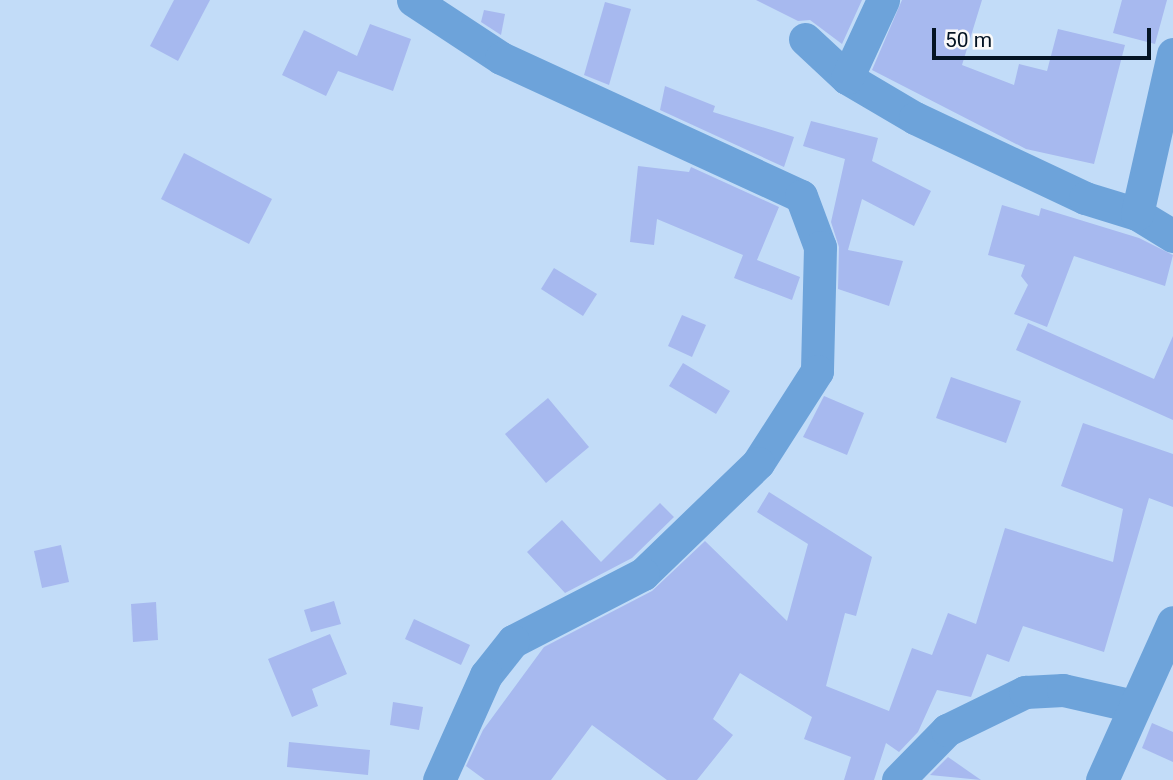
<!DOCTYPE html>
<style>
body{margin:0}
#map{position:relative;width:1173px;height:780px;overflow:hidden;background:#c2dcf8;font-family:Roboto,sans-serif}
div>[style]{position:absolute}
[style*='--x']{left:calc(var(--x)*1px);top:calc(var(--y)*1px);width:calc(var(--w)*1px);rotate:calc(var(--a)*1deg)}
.building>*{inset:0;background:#a7b9ef}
.minor>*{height:33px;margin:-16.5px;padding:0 16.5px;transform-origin:16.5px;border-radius:16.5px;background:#6da3da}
span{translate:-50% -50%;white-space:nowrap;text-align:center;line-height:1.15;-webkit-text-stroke:5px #fafafa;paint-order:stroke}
.scale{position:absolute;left:932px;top:28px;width:219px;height:32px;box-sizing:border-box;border:4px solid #041424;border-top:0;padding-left:9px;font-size:21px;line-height:24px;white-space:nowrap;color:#041424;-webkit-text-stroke:5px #fafafa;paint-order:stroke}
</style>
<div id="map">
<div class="building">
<i style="clip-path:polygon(174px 0,210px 0,178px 61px,150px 46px)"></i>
<i style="clip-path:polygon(756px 0,862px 0,842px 44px,810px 20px,798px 21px)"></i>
<i style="clip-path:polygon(902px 0,982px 0,962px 65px,1014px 85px,1019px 64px,1047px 71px,1058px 29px,1125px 45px,1094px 164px,1026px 149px,872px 70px)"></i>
<i style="clip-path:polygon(1122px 0,1167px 0,1155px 44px,1113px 33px)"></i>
<i style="clip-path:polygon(605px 2px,631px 9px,609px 85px,584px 75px)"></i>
<i style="clip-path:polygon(484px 10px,505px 14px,501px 35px,481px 22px)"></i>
<i style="clip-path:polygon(370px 24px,411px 39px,393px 91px,338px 71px,326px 96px,282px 75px,304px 30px,357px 56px)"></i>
<i style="clip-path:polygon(665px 86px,715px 106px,713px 112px,794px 137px,784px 167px,660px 110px)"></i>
<i style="clip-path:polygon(811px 121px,878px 138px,872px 161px,931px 191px,914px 226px,862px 199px,848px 250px,903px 261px,889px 306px,838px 289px,839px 247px,831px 222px,845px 159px,803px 146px)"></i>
<i style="clip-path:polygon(184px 153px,272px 199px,249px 244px,161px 199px)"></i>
<i style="clip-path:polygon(638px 166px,689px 172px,691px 167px,779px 207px,757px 260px,800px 277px,792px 300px,734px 278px,743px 255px,657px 219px,654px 245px,630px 242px)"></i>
<i style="clip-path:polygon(1002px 205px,1039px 216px,1041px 208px,1139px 238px,1173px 255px,1165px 286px,1074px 256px,1047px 327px,1014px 314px,1028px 285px,1021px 276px,1025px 265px,988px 255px)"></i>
<i style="clip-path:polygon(554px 268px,597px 294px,583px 316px,541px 289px)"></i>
<i style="clip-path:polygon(682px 315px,706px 325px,692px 357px,668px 346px)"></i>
<i style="clip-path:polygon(1028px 323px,1154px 379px,1173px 336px,1173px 420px,1016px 350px)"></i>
<i style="clip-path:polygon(683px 363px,730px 391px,716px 414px,669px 386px)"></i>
<i style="clip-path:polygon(951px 377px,1021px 401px,1006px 443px,936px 418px)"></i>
<i style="clip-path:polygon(824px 396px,864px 413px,847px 455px,803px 437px)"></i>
<i style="clip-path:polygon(548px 398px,589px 447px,546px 483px,505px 434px)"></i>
<i style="clip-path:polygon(1083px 423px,1173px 454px,1173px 507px,1149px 498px,1104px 652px,1023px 626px,1009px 662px,987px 654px,971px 697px,937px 690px,918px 732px,899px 752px,886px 743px,874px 780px,844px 780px,851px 757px,804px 739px,812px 717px,740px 673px,713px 719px,733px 735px,697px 780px,667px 780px,592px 725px,551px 780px,485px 780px,466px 766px,483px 730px,544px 647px,652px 591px,705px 541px,787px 621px,808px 544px,757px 512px,769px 492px,872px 557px,856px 616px,845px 613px,826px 686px,889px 711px,912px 648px,932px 655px,948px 613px,976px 624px,1005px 528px,1113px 562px,1123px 509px,1061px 486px)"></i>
<i style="clip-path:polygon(660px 503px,674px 517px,632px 558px,565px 593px,527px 552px,562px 520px,601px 562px)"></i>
<i style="clip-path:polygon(61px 545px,69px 582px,42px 588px,34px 551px)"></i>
<i style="clip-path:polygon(334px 601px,341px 624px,311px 632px,304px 610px)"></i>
<i style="clip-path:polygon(156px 602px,158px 640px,133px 642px,131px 604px)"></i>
<i style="clip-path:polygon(414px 619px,470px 645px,461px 665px,405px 639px)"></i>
<i style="clip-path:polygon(330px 634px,347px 674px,312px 689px,318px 706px,292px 717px,268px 659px)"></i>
<i style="clip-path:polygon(393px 702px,423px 707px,419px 730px,390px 725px)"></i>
<i style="clip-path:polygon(1152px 723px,1173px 732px,1173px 762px,1142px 748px)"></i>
<i style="clip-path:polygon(289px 742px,370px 750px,368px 775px,287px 767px)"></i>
<i style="clip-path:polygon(948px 757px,981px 780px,930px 775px)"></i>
</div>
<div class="minor">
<i style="--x:413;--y:0;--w:105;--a:33.4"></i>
<i style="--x:501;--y:58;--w:330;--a:24.7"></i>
<i style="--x:801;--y:196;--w:54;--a:69.6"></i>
<i style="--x:820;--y:247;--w:124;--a:91.4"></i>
<i style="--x:817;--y:371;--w:109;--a:122.7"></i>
<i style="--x:758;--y:463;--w:160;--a:136"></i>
<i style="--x:643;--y:574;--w:146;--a:152.7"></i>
<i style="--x:513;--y:641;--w:43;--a:128.5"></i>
<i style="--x:486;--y:675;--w:115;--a:114.1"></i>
<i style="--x:805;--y:39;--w:57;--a:42.9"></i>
<i style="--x:847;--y:78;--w:79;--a:30.5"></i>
<i style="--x:915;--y:118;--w:188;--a:25.2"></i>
<i style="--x:1085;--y:198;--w:54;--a:17.1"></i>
<i style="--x:1137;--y:214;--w:42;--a:31.4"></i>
<i style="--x:847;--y:78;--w:86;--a:-65.2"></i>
<i style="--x:1137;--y:214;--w:164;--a:-77.3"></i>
<i style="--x:898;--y:780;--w:70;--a:-45.6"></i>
<i style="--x:947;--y:730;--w:87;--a:-26"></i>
<i style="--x:1025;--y:692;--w:38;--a:-3"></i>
<i style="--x:1063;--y:690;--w:73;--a:12.7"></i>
<i style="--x:1102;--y:780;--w:173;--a:-65.8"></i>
</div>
<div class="scale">50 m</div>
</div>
